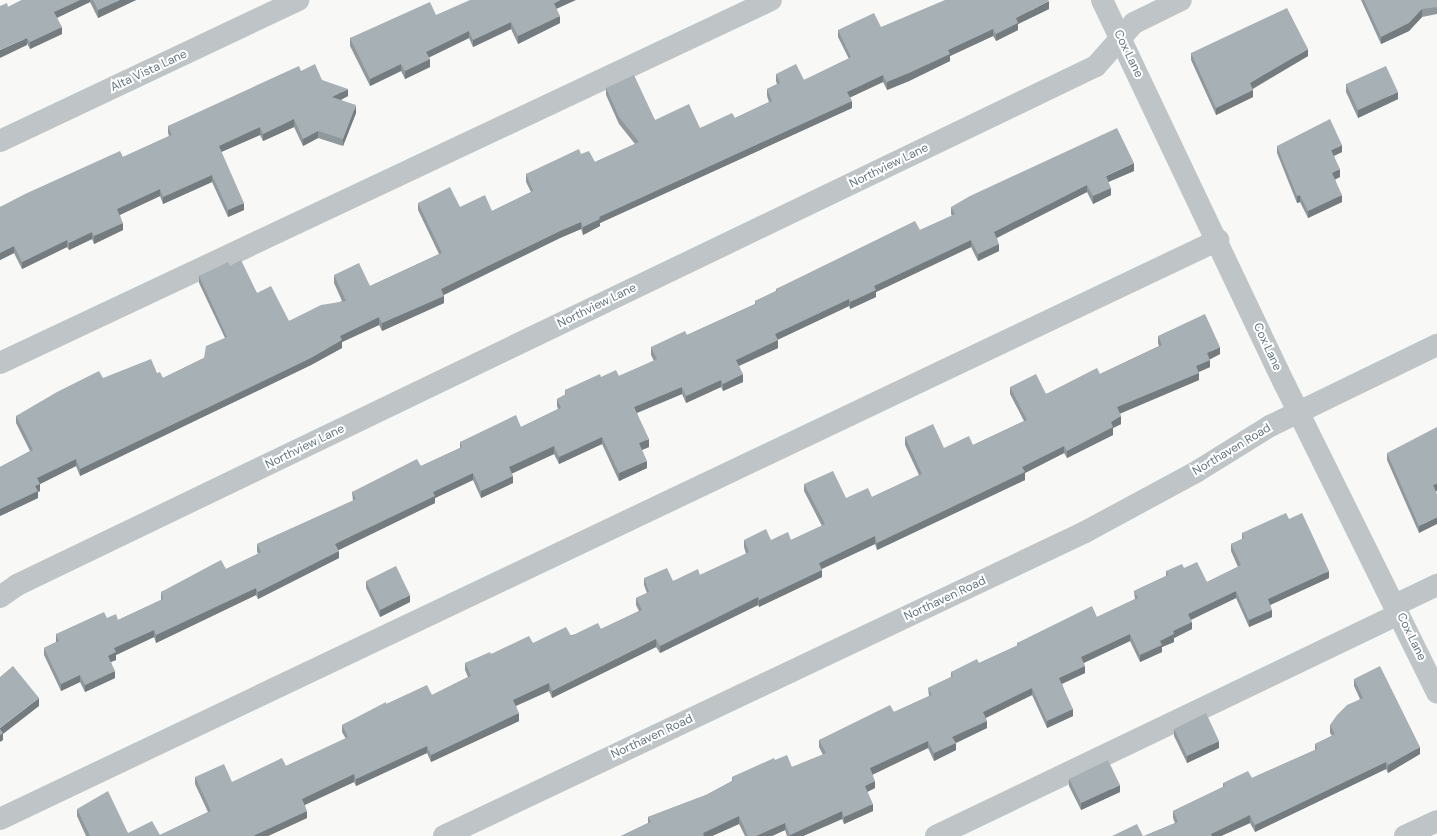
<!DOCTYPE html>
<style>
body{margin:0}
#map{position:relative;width:1437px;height:836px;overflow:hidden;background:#f8f8f6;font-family:"DM Sans",sans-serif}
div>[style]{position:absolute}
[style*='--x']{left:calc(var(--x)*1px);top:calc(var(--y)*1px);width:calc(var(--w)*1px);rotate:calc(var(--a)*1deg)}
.minor>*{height:22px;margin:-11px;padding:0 11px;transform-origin:11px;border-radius:11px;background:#bfc5c7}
.wall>*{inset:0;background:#90989c}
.shaded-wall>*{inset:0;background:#757c7f}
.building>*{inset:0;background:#a7b1b5}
span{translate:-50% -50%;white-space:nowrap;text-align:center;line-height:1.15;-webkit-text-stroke:4px #fff;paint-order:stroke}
.street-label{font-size:12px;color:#65777f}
</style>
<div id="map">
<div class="minor">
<i style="--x:1102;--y:0;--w:426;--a:64.6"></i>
<i style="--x:1285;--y:385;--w:343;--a:63.7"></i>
<i style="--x:0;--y:141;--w:330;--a:-25.3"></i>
<i style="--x:0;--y:363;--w:852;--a:-25.21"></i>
<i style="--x:0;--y:597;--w:21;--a:-35"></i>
<i style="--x:17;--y:585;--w:1197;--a:-25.69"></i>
<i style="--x:1096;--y:66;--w:57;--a:-48.5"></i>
<i style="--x:1134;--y:23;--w:52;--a:-26.1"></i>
<i style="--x:1395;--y:605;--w:47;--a:-25.5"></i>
<i style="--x:0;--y:819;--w:1349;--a:-25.42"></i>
<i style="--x:444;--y:836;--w:709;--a:-25.37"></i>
<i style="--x:1085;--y:532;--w:126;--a:-28.4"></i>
<i style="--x:1196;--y:472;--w:87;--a:-31.9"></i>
<i style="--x:1270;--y:426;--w:186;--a:-25.9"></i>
<i style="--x:936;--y:836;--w:513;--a:-25.62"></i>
<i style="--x:1405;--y:836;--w:35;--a:-25"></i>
</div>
<div class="wall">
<i style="clip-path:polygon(22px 0,136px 0,98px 18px,90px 2px,57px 18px,62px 34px,30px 49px,8px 7px)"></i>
<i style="clip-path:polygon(1361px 0,1437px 0,1437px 14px,1422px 17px,1409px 31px,1381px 44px)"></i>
<i style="clip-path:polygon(556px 9px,560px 23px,518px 44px,511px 29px,473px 47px,469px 38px,429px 57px,430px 67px,405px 79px,401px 71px,370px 86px,350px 46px,350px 38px,436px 15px)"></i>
<i style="clip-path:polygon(1049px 9px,1018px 24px,1018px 30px,996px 41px,993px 36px,950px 56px,950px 61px,909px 81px,887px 90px,883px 82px,850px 97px,852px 108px,600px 223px,600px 226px,583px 235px,581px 229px,560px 238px,444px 295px,444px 303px,382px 331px,379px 325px,342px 342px,342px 348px,311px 365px,80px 476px,76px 466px,40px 484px,40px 491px,38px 492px,38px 498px,0 516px,0 467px,30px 451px,16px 423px,16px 416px,103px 378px,157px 373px,163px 378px,204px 358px,225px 338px,199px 283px,199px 276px,230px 266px,257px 293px,289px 321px,342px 301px,334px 283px,334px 275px,370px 286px,439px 254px,418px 210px,418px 203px,492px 211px,531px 192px,526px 182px,526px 174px,581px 154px,595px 162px,635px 144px,619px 124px,606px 95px,606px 88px,655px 120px,700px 128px,735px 118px,769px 102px,767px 96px,767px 89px,777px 84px,776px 81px,776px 74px,804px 80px,849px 59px,838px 37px,838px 30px,881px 27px)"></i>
<i style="clip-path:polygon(1191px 53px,1308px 56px,1253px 89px,1253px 97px,1216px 115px,1191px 60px)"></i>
<i style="clip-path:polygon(301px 71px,322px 80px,348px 96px,341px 100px,356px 113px,343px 146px,318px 138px,303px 146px,294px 127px,263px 141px,260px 135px,221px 152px,244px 210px,228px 217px,212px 182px,163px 204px,160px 196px,120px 215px,123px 230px,94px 244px,92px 239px,69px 250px,67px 247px,22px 269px,14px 253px,0 260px,0 207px,123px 157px,169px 136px,168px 133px,168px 126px)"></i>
<i style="clip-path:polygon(1346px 84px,1398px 99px,1358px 118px,1346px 92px)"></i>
<i style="clip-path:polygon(1277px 146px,1342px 152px,1334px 156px,1340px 177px,1335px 179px,1342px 202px,1308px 218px,1300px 202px,1297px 203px,1277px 153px)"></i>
<i style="clip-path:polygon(1134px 171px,1108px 182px,1111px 195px,1093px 204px,1087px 192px,997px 238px,999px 251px,978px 261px,971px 247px,876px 292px,876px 297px,850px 309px,849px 306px,777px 340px,778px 348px,739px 366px,743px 382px,723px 391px,721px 387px,686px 403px,682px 394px,637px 413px,649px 447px,642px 450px,647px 468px,619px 481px,602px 444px,559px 464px,554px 454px,512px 473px,513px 483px,481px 498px,473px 480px,435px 498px,435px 503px,338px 550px,339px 558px,258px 599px,256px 595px,156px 643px,154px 637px,116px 655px,116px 660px,111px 662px,115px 678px,85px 692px,80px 682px,61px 691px,44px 655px,44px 648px,56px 642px,56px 634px,107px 618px,118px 620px,161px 600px,161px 592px,226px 569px,258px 554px,257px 551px,257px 544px,353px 501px,352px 492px,421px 466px,460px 448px,460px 442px,521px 427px,558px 409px,557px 406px,557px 399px,565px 395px,565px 390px,601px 377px,619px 376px,654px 361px,651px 355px,651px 347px,687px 335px,755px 304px,755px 301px,776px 291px,776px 289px,920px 230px,952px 216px,951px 214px,951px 207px)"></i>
<i style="clip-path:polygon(1158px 336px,1220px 354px,1209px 359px,1210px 367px,1199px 372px,1199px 380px,1120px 413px,1121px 424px,1113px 428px,1113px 435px,1067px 458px,1064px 453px,1025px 473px,1025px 480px,877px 550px,875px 544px,822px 569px,822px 577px,759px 607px,758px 605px,660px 653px,656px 647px,552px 698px,549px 691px,516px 706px,519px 721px,431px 762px,427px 753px,356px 786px,354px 782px,305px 805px,307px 818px,268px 836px,86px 836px,77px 816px,77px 809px,128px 833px,160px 835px,208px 812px,195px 784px,195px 777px,232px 782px,286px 766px,346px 739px,342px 732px,342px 725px,386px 704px,432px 695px,468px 677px,465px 670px,465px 663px,491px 654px,533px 643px,601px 629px,639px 611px,636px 605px,636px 598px,647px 593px,644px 585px,644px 578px,673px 581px,700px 575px,746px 554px,744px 547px,744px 540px,791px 540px,822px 526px,804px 491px,804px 484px,846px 498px,872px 497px,919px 475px,905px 445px,905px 437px,944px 448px,973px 445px,1024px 421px,1010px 394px,1010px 387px,1046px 394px,1100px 374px,1159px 346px,1158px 343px)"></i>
<i style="clip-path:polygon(1387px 453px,1436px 491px,1419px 533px,1387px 460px)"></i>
<i style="clip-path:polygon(1289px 519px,1329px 578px,1270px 605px,1272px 617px,1249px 627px,1236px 598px,1191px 620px,1192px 629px,1174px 638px,1174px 642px,1162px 647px,1162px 652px,1140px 662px,1130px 641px,1084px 663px,1085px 673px,1062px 684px,1073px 716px,1047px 728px,1032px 695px,986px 718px,987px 728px,955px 743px,956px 750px,934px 761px,928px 748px,872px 774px,875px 788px,867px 792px,873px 811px,844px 824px,842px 819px,803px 836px,787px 836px,785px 830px,772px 836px,745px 836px,739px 824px,712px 836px,621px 836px,648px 823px,648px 817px,706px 795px,732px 781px,732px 777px,775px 760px,792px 767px,823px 755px,819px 747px,819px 740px,894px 712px,929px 696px,928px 688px,951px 677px,951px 672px,979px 663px,1017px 646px,1017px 643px,1097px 617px,1135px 599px,1134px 591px,1166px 576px,1166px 571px,1184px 568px,1207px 582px,1238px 567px,1231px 551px,1231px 544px,1242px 539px,1242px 533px)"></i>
<i style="clip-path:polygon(366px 581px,410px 602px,380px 617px,366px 588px)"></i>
<i style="clip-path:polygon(1354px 679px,1420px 754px,1388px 773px,1386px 769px,1255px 832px,1250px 823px,1221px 836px,1144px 836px,1175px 823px,1173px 818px,1173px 811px,1223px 787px,1223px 783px,1252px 778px,1315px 750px,1315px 744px,1332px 736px,1330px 733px,1330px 725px,1360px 699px,1354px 686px)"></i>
<i style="clip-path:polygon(1174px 729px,1219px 748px,1187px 763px,1174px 736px)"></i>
<i style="clip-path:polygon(1069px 779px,1120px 792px,1081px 810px,1069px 786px)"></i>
</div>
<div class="shaded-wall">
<i style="clip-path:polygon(80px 0,90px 0,90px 2px,54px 19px,54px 12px)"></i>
<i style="clip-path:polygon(120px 0,136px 0,98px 18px,98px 10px)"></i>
<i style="clip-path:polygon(560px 0,576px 0,554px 10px,554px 3px)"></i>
<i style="clip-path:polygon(1049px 1px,1049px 9px,1018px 24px,1018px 30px,996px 41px,996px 34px,1016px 18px)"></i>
<i style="clip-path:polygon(1422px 9px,1422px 17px,1409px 31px,1381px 44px,1381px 37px)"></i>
<i style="clip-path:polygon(560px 16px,560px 23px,518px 44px,518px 36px)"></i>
<i style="clip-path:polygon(511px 22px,511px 29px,473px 47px,473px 40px)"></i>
<i style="clip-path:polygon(62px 27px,62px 34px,30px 49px,30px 42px)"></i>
<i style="clip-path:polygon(993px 29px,993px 36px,950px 56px,950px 61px,909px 81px,887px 90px,887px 82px,948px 50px)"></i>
<i style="clip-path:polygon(469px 31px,469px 38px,426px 59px,426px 52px)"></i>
<i style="clip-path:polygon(27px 38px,27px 45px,0 58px,0 50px)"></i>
<i style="clip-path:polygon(1308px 49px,1308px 56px,1250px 90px,1250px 83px)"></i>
<i style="clip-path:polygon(430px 59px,430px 67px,405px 79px,405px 71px)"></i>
<i style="clip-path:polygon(401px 64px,401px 71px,370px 86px,370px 79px)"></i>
<i style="clip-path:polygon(883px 75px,883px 82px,847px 99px,847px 92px)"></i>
<i style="clip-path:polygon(348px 89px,348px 96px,332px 104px,332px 97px)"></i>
<i style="clip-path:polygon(1253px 90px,1253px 97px,1216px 115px,1216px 108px)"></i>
<i style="clip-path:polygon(1398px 92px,1398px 99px,1358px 118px,1358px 110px)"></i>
<i style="clip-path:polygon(852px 101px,852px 108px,600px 223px,600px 226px,583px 235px,583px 227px,599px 217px)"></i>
<i style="clip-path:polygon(356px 105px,356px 113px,343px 146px,343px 139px)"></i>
<i style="clip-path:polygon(294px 119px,294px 127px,263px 141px,263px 134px)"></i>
<i style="clip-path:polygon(260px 127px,260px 135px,219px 153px,219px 146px)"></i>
<i style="clip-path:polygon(318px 131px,318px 138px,303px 146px,303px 139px)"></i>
<i style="clip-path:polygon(1342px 145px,1342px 152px,1331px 157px,1331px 150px)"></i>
<i style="clip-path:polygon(1134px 163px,1134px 171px,1106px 183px,1106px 176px)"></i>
<i style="clip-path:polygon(1340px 169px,1340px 177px,1332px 181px,1332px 173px)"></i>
<i style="clip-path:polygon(212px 175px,212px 182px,163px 204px,163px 197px)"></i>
<i style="clip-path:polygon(1087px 185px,1087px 192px,994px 239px,994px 232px)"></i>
<i style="clip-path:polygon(1111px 188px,1111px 195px,1093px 204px,1093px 196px)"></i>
<i style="clip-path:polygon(160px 189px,160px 196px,117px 216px,117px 209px)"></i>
<i style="clip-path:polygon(1300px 195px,1300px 202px,1297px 203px,1297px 196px)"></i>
<i style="clip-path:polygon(1342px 195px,1342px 202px,1308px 218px,1308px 211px)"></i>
<i style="clip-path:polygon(244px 203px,244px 210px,228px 217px,228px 210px)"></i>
<i style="clip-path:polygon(581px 222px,581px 229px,560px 238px,441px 296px,441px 289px,560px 231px)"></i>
<i style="clip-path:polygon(123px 223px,123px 230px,94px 244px,94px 236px)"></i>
<i style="clip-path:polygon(92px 232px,92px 239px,69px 250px,69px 243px)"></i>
<i style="clip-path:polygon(67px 240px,67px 247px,22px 269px,22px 262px)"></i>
<i style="clip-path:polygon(971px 240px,971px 247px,876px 292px,876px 297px,850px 309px,850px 302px,874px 286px)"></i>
<i style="clip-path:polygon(999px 244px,999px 251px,978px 261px,978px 254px)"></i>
<i style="clip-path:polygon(14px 246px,14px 253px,0 260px,0 253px)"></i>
<i style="clip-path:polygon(444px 296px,444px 303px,382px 331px,382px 323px)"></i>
<i style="clip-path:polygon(849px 299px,849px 306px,775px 341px,775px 334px)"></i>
<i style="clip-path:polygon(379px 317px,379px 325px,342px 342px,342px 348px,311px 365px,80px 476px,80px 469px,340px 336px)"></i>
<i style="clip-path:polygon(778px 340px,778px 348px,736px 367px,736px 360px)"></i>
<i style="clip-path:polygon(1220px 347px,1220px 354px,1207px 361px,1207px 353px)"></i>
<i style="clip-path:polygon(1210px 360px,1210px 367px,1196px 373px,1196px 366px)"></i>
<i style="clip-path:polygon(1199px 373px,1199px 380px,1117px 415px,1117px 407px)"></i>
<i style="clip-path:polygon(743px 374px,743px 382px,723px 391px,723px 384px)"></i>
<i style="clip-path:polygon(721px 380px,721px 387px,686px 403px,686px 396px)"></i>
<i style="clip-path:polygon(682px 387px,682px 394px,634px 414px,634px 407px)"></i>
<i style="clip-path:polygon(1121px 416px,1121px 424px,1113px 428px,1113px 435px,1067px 458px,1067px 451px,1111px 422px)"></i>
<i style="clip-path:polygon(602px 437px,602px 444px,559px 464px,559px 457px)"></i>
<i style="clip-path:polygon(649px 439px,649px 447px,639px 451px,639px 443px)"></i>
<i style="clip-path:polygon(554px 446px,554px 454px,509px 475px,509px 467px)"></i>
<i style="clip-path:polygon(1064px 446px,1064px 453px,1025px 473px,1025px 480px,877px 550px,877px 543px,1022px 467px)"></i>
<i style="clip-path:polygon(76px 459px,76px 466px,40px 484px,40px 491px,38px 492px,38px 498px,0 516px,0 509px,35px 486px,37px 478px)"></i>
<i style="clip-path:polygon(647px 461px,647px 468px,619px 481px,619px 473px)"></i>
<i style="clip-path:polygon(473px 473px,473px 480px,435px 498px,435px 503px,335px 552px,335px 544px,433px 492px)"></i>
<i style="clip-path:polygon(513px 476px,513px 483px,481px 498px,481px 491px)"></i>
<i style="clip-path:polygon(1437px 483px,1437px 491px,1433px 493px,1433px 485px)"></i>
<i style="clip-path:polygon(1437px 517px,1437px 524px,1419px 533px,1419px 526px)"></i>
<i style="clip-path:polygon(875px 536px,875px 544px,819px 570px,819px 563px)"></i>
<i style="clip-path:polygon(339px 551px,339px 558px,258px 599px,258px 592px)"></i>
<i style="clip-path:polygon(822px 570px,822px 577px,759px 607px,759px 600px)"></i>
<i style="clip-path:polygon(1329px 571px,1329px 578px,1268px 606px,1268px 599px)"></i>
<i style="clip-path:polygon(256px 588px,256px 595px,156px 643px,156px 635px)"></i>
<i style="clip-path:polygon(1236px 591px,1236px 598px,1188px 621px,1188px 614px)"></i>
<i style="clip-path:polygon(410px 595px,410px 602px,380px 617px,380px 610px)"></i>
<i style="clip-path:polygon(758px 597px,758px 605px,660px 653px,660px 646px)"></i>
<i style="clip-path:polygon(1272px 610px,1272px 617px,1249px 627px,1249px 620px)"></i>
<i style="clip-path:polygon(1192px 622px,1192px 629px,1174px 638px,1174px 642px,1162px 647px,1162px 652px,1140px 662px,1140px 655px,1173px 631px)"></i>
<i style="clip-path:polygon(154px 630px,154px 637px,116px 655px,116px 660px,108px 663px,108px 656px,114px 648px)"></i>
<i style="clip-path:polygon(1130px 634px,1130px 641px,1081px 664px,1081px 657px)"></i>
<i style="clip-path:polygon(656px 639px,656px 647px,552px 698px,552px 691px)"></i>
<i style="clip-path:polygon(1085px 666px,1085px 673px,1059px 685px,1059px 678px)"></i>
<i style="clip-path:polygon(115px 671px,115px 678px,85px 692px,85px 685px)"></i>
<i style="clip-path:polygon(80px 675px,80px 682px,61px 691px,61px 684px)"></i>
<i style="clip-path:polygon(549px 683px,549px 691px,513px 707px,513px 700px)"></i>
<i style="clip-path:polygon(1032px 688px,1032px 695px,983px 719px,983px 712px)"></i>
<i style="clip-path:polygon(39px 698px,39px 706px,3px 734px,3px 740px,0 742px,0 728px)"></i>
<i style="clip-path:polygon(1073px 709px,1073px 716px,1047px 728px,1047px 721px)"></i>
<i style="clip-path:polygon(519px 713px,519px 721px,431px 762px,431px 755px)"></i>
<i style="clip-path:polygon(987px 721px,987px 728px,952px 745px,952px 737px)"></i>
<i style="clip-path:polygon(928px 741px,928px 748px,870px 776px,870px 768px)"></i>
<i style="clip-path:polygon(1219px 741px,1219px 748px,1187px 763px,1187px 756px)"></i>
<i style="clip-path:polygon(956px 743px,956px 750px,934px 761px,934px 753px)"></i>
<i style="clip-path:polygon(427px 746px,427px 753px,356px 786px,356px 779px)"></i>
<i style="clip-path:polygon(1420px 747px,1420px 754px,1388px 773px,1388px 765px)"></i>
<i style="clip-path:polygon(1386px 762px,1386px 769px,1255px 832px,1255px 825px)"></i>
<i style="clip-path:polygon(354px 774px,354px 782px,302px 806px,302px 799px)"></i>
<i style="clip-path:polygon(875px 781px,875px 788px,865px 793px,865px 786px)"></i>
<i style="clip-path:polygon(1120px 785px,1120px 792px,1081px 810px,1081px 803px)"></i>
<i style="clip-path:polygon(873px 804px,873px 811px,844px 824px,844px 817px)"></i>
<i style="clip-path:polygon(307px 811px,307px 818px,268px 836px,253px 836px)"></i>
<i style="clip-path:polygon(842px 811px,842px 819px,803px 836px,790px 836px,790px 835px)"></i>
<i style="clip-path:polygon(1250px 815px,1250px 823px,1221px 836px,1211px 836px,1211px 834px)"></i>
<i style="clip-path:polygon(739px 816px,739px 824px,712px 836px,703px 836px,703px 833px)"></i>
<i style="clip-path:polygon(785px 823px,785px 830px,772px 836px,756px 836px)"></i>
</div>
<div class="building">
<i style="clip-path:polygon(22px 0,80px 0,54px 12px,62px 27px,30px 42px,27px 38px,0 50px,0 6px,7px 3px,8px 7px)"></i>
<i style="clip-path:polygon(93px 0,120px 0,98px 10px)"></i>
<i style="clip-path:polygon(470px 0,560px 0,554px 3px,560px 16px,518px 36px,511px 22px,473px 40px,469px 31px,426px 52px,430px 59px,405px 71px,401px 64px,370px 79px,350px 38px,430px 2px,436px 15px)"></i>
<i style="clip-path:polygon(945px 0,1048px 0,1049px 1px,1016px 18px,1018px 23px,996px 34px,993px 29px,948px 50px,950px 54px,909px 73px,887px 82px,883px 75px,847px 92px,852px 101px,599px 217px,600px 219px,583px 227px,581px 222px,560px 231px,441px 289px,444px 296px,382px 323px,379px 317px,340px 336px,342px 340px,311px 358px,80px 469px,76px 459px,37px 478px,40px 484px,35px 486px,38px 491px,0 509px,0 467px,33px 450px,16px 416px,57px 392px,99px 371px,103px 378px,151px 359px,157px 373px,160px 372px,163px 378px,204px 358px,206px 346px,227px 337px,199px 276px,228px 262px,230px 266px,241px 260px,257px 293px,271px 286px,289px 321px,321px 305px,346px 301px,334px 275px,359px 263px,370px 286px,442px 253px,418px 203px,450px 187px,460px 207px,485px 195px,492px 211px,533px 191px,526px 174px,579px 149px,581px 154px,589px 151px,595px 162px,639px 142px,619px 117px,606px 88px,634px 75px,655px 120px,689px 104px,700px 128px,732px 113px,735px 118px,772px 101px,767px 89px,780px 83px,776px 74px,796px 64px,804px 80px,851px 57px,838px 30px,874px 13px,881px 27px)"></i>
<i style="clip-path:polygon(1364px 0,1437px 0,1437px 7px,1422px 9px,1409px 23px,1381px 37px)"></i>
<i style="clip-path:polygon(1287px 8px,1308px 49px,1250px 83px,1253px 90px,1216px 108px,1191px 53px)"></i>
<i style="clip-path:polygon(315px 64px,322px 80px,348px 89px,332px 97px,356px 105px,343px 139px,318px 131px,303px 139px,294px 119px,263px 134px,260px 127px,219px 146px,244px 203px,228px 210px,212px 175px,163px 197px,160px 189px,117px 209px,123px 223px,94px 236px,92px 232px,69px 243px,67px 240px,22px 262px,14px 246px,0 253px,0 207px,25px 194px,120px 151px,123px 157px,172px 135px,168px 126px,299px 66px,301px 71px)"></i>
<i style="clip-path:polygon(1386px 66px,1398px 92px,1358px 110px,1346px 84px)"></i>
<i style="clip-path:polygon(1330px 119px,1342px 145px,1331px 150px,1340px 169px,1332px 173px,1342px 195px,1308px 211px,1300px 195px,1297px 196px,1277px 146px)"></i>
<i style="clip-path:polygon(1117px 128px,1134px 163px,1106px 176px,1111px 188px,1093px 196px,1087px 185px,994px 232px,999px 244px,978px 254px,971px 240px,874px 286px,876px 290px,850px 302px,849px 299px,775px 334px,778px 340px,736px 360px,743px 374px,723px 384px,721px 380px,686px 396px,682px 387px,634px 407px,649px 439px,639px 443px,647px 461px,619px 473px,602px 437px,559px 457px,554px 446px,509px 467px,513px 476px,481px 491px,473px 473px,433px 492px,435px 496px,335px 544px,339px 551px,258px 592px,256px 588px,156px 635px,154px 630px,114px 648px,116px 652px,108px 656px,115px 671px,85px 685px,80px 675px,61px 684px,44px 648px,59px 641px,56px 634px,104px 612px,107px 618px,116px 614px,118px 620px,163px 599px,161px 592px,221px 560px,226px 569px,261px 552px,257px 544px,356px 499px,352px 492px,417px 459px,421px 466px,462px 447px,460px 442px,516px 415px,521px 427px,561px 408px,557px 399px,566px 394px,565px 390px,600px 374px,601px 377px,616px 370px,619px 376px,657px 359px,651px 347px,685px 331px,687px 335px,756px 304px,755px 301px,777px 291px,776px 289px,915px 221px,920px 230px,955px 214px,951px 207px,970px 196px)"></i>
<i style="clip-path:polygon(1205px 314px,1220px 347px,1207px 353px,1210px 360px,1196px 366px,1199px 373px,1117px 407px,1121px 416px,1111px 422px,1113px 427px,1067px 451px,1064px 446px,1022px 467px,1025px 472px,877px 543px,875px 536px,819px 563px,822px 570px,759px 600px,758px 597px,660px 646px,656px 639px,552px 691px,549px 683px,513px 700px,519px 713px,431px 755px,427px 746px,356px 779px,354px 774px,302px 799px,307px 811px,253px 836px,90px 836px,77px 809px,108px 791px,128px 833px,152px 821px,160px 835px,211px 811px,195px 777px,224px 764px,232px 782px,282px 758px,286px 766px,348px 737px,342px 725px,386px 702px,386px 704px,427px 685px,432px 695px,471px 676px,465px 663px,490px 652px,491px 654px,529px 636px,533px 643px,566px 627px,571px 636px,598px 623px,601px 629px,642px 610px,636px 598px,649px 592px,644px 578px,667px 568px,673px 581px,698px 569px,700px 575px,749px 552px,744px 540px,766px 529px,771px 540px,788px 532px,791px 540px,825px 524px,804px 484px,833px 471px,846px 498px,868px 488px,872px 497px,922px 474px,905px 437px,933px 424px,944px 448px,969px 436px,973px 445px,1027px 420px,1010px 387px,1036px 374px,1046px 394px,1097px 368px,1100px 374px,1162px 345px,1158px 336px)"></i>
<i style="clip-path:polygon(1437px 427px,1437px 483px,1433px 485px,1437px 494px,1437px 517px,1419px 526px,1387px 453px)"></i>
<i style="clip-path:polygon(1286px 513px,1289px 519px,1302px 513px,1329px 571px,1268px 599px,1272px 610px,1249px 620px,1236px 591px,1188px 614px,1192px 622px,1173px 631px,1174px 634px,1160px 641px,1162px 645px,1140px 655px,1130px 634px,1081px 657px,1085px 666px,1059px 678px,1073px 709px,1047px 721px,1032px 688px,983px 712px,987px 721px,952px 737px,956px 743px,934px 753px,928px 741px,870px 768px,875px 781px,865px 786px,873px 804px,844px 817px,842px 811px,790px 835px,785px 823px,756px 836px,748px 836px,739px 816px,703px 833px,704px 836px,621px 836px,651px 822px,648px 817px,706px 795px,733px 781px,732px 777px,774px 758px,775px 760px,787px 755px,792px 767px,826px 753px,819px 740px,890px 705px,894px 712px,932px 695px,928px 688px,953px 676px,951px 672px,977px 659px,979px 663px,1018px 645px,1017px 643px,1092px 606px,1097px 617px,1138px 598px,1134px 591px,1168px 575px,1166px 571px,1182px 564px,1184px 568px,1197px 562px,1207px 582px,1241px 565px,1231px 544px,1244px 538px,1242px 533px)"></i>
<i style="clip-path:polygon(396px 566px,410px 595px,380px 610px,366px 581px)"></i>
<i style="clip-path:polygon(13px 666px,39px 698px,0 728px,0 677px)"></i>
<i style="clip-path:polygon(1380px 666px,1420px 747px,1388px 765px,1386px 762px,1255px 825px,1250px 815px,1211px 834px,1212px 836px,1144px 836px,1178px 822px,1173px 811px,1225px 786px,1223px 783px,1248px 771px,1252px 778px,1317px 749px,1315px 744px,1335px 734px,1330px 725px,1337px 715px,1347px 705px,1363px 698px,1354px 679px)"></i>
<i style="clip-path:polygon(1206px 713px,1219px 741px,1187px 756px,1174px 729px)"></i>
<i style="clip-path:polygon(0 729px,3px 733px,0 735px)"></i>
<i style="clip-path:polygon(1108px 760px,1120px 785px,1081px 803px,1069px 779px)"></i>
<i style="clip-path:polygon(1137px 824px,1143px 836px,1112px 836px)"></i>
</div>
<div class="street-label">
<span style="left:1128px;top:54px;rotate:64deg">Cox Lane</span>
<span style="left:149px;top:71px;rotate:-25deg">Alta Vista Lane</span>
<span style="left:889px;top:166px;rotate:-26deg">Northview Lane</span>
<span style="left:597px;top:306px;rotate:-26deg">Northview Lane</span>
<span style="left:1267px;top:347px;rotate:65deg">Cox Lane</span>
<span style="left:305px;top:447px;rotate:-26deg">Northview Lane</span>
<span style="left:1232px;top:450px;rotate:-31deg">Northaven Road</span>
<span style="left:945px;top:599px;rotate:-25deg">Northaven Road</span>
<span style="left:1411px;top:637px;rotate:64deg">Cox Lane</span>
<span style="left:652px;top:737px;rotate:-25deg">Northaven Road</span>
</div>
</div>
